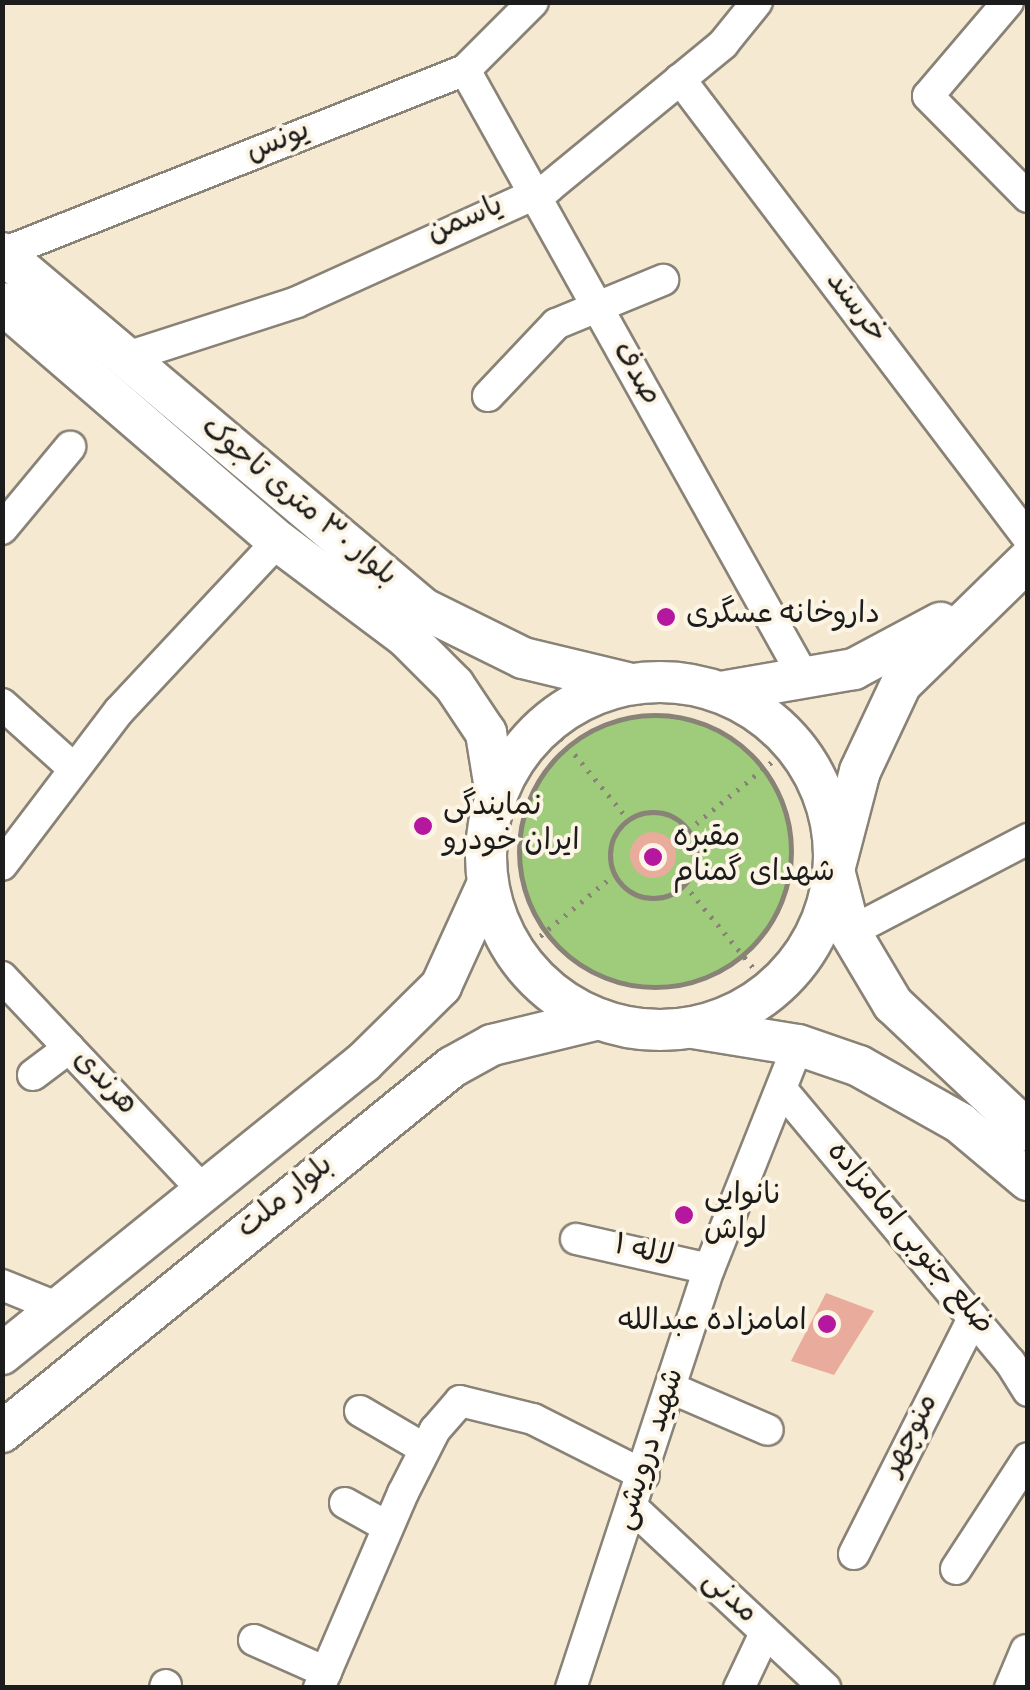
<!DOCTYPE html>
<meta charset="utf-8">
<style>
body{margin:0}
#map{position:relative;width:1030px;height:1690px;overflow:hidden;background:#f6e9d1;font-family:"Gochi Hand","Playpen Sans Arabic",sans-serif}
div>[style]{position:absolute}
[style*='--x']{left:calc(var(--x)*1px);top:calc(var(--y)*1px);width:calc(var(--w)*1px);rotate:calc(var(--a)*1deg)}
.green>*{inset:0;background:#9ecc7a}
.round{border-radius:50%}
.building>*{inset:0;background:#e9ab9b}
.path>*{height:5px;margin-top:-2.5px;transform-origin:0;background:repeating-linear-gradient(90deg,#898276 0 2.5px,transparent 0 10.5px)}
.path>.ring{margin:-2.5px;padding:0;box-sizing:content-box;background:none;border:5px solid #898276;border-radius:50%}
.roads{filter:drop-shadow(2px 0 #898276) drop-shadow(-2px 0 #898276) drop-shadow(0 2px #898276) drop-shadow(0 -2px #898276)}
.minor>*{height:30px;margin:-15px;padding:0 15px;transform-origin:15px;border-radius:15px;background:#fff}
.major>*{height:40px;margin:-20px;padding:0 20px;transform-origin:20px;border-radius:20px;background:#fff}
.major>.ring{margin:-20px;padding:0;box-sizing:content-box;background:none;border:40px solid #fff;border-radius:50%}
.dots>*{width:28px;height:28px;translate:-50% -50%;box-sizing:border-box;border:5px solid #fcf5e5;border-radius:50%}
span{translate:-50% -50%;white-space:nowrap;text-align:center;line-height:1.15;-webkit-text-stroke:8px #fcf5e5;paint-order:stroke}
.street-label{font-size:30px;color:#1c1c1c}
.poi-label{font-size:30px;color:#1c1c1c}
.left{translate:0 -50%;text-align:left}
.right{translate:-100% -50%;text-align:right}
.frame{position:absolute;inset:0;border:5px solid #1c1c1c;pointer-events:none}
</style>
<div id="map">
<div class="green">
<i class="round" style="left:519px;top:715px;width:272px;height:272px"></i>
</div>
<div class="building">
<i class="round" style="left:630px;top:832px;width:46px;height:46px"></i>
<i style="clip-path:polygon(826px 1293px,874px 1311px,834px 1375px,791px 1361px)"></i>
</div>
<div class="path">
<i class="ring" style="left:519px;top:715px;width:267px;height:267px"></i>
<i style="--x:548;--y:722;--w:126;--a:50.5"></i>
<i class="ring" style="left:610px;top:812px;width:81px;height:81px"></i>
<i style="--x:688;--y:830;--w:136;--a:-39.1"></i>
<i style="--x:684;--y:884;--w:136;--a:50.4"></i>
<i style="--x:516;--y:956;--w:127;--a:-39.6"></i>
</div>
<div class="roads">
<div class="minor">
<i style="--x:1008;--y:2;--w:123;--a:130.4"></i>
<i style="--x:928;--y:96;--w:142;--a:45.3"></i>
<i style="--x:465;--y:70;--w:697;--a:60.83"></i>
<i style="--x:680;--y:79;--w:576;--a:52.83"></i>
<i style="--x:3;--y:253;--w:497;--a:-21.6"></i>
<i style="--x:465;--y:70;--w:96;--a:-45"></i>
<i style="--x:124;--y:358;--w:182;--a:-17.9"></i>
<i style="--x:297;--y:302;--w:276;--a:-24.4"></i>
<i style="--x:548;--y:188;--w:227;--a:-39.4"></i>
<i style="--x:723;--y:44;--w:54;--a:-51"></i>
<i style="--x:488;--y:396;--w:99;--a:-46.6"></i>
<i style="--x:556;--y:324;--w:116;--a:-22.4"></i>
<i style="--x:2;--y:529;--w:107;--a:-50.3"></i>
<i style="--x:2;--y:704;--w:96;--a:42"></i>
<i style="--x:2;--y:865;--w:193;--a:-52.8"></i>
<i style="--x:119;--y:711;--w:233;--a:-46.9"></i>
<i style="--x:850;--y:932;--w:201;--a:-27.6"></i>
<i style="--x:2;--y:977;--w:294;--a:46.7"></i>
<i style="--x:33;--y:1075;--w:45;--a:-36.9"></i>
<i style="--x:784;--y:1092;--w:352;--a:50.1"></i>
<i style="--x:1010;--y:1362;--w:34;--a:58"></i>
<i style="--x:576;--y:1239;--w:136;--a:12.7"></i>
<i style="--x:2;--y:1285;--w:61;--a:22"></i>
<i style="--x:673;--y:1389;--w:103;--a:23.3"></i>
<i style="--x:360;--y:1411;--w:75;--a:30.3"></i>
<i style="--x:345;--y:1503;--w:49;--a:29.2"></i>
<i style="--x:634;--y:1509;--w:262;--a:43.1"></i>
<i style="--x:854;--y:1554;--w:264;--a:-63.2"></i>
<i style="--x:956;--y:1569;--w:132;--a:-57"></i>
<i style="--x:254;--y:1640;--w:79;--a:24"></i>
<i style="--x:165;--y:1688;--w:3;--a:-72"></i>
<i style="--x:319;--y:1688;--w:212;--a:-66.7"></i>
<i style="--x:403;--y:1493;--w:71;--a:-63.1"></i>
<i style="--x:435;--y:1430;--w:38;--a:-49"></i>
<i style="--x:460;--y:1401;--w:75;--a:13.9"></i>
<i style="--x:533;--y:1419;--w:124;--a:26.8"></i>
<i style="--x:571;--y:1688;--w:441;--a:-71.8"></i>
<i style="--x:709;--y:1269;--w:241;--a:-68.3"></i>
<i style="--x:739;--y:1688;--w:61;--a:-64.7"></i>
<i style="--x:1010;--y:1688;--w:41;--a:-67.2"></i>
</div>
<div class="major">
<i style="--x:2;--y:253;--w:552;--a:40.15"></i>
<i style="--x:424;--y:609;--w:110;--a:26.3"></i>
<i style="--x:523;--y:658;--w:107;--a:13.5"></i>
<i style="--x:2;--y:303;--w:364;--a:40.8"></i>
<i style="--x:278;--y:541;--w:160;--a:36.9"></i>
<i style="--x:406;--y:637;--w:68;--a:45"></i>
<i style="--x:454;--y:685;--w:58;--a:56.3"></i>
<i style="--x:486;--y:733;--w:63;--a:80.8"></i>
<i style="--x:1028;--y:560;--w:177;--a:135.7"></i>
<i style="--x:901;--y:684;--w:96;--a:115.2"></i>
<i style="--x:860;--y:771;--w:102;--a:104.7"></i>
<i style="--x:834;--y:870;--w:64;--a:75.5"></i>
<i style="--x:850;--y:932;--w:84;--a:59.2"></i>
<i style="--x:893;--y:1004;--w:185;--a:43.3"></i>
<i class="ring" style="left:486px;top:682px;width:308px;height:308px"></i>
<i style="--x:721;--y:692;--w:135;--a:-9.8"></i>
<i style="--x:854;--y:669;--w:98;--a:-28.1"></i>
<i style="--x:693;--y:1028;--w:106;--a:9.2"></i>
<i style="--x:798;--y:1045;--w:65;--a:19"></i>
<i style="--x:859;--y:1066;--w:116;--a:29.4"></i>
<i style="--x:960;--y:1123;--w:89;--a:40"></i>
<i style="--x:2;--y:1354;--w:464;--a:-38.9"></i>
<i style="--x:363;--y:1063;--w:110;--a:-44.6"></i>
<i style="--x:441;--y:986;--w:111;--a:-65.5"></i>
<i style="--x:2;--y:1432;--w:579;--a:-39.05"></i>
<i style="--x:452;--y:1067;--w:46;--a:-28.8"></i>
<i style="--x:492;--y:1045;--w:110;--a:-13.7"></i>
</div>
</div>
<div class="dots">
<i style="left:666px;top:617px;background:#b5179e"></i>
<i style="left:423px;top:826px;background:#b5179e"></i>
<i style="left:653px;top:857px;background:#b5179e"></i>
<i style="left:684px;top:1215px;background:#b5179e"></i>
<i style="left:827px;top:1324px;background:#b5179e"></i>
</div>
<div class="street-label">
<span style="left:279px;top:144px;rotate:-22deg">یونس</span>
<span style="left:466px;top:222px;rotate:-23deg">یاسمن</span>
<span style="left:854px;top:309px;rotate:53deg">خرسند</span>
<span style="left:634px;top:375px;rotate:60deg">صدف</span>
<span style="left:297px;top:504px;rotate:40deg">بلوار ۳۰ متری تاجوک</span>
<span style="left:103px;top:1084px;rotate:47deg">هرندی</span>
<span style="left:287px;top:1199px;rotate:-39deg">بلوار ملت</span>
<span style="left:908px;top:1240px;rotate:50deg">ضلع جنوبی امامزاده</span>
<span style="left:643px;top:1254px;rotate:13deg">لاله ۱</span>
<span style="left:913px;top:1436px;rotate:-63deg">منوچهر</span>
<span style="left:652px;top:1450px;rotate:-72deg">شهید درویشی</span>
<span style="left:728px;top:1599px;rotate:43deg">مدنی</span>
</div>
<div class="poi-label">
<span class="left" style="left:686px;top:617px">داروخانه عسگری</span>
<span class="left" style="left:443px;top:826px">نمایندگی<br>ایران خودرو</span>
<span class="left" style="left:673px;top:857px">مقبره<br>شهدای گمنام</span>
<span class="left" style="left:704px;top:1215px">نانوایی<br>لواش</span>
<span class="right" style="left:807px;top:1324px">امامزاده عبدالله</span>
</div>
<div class="frame"></div>
</div>
